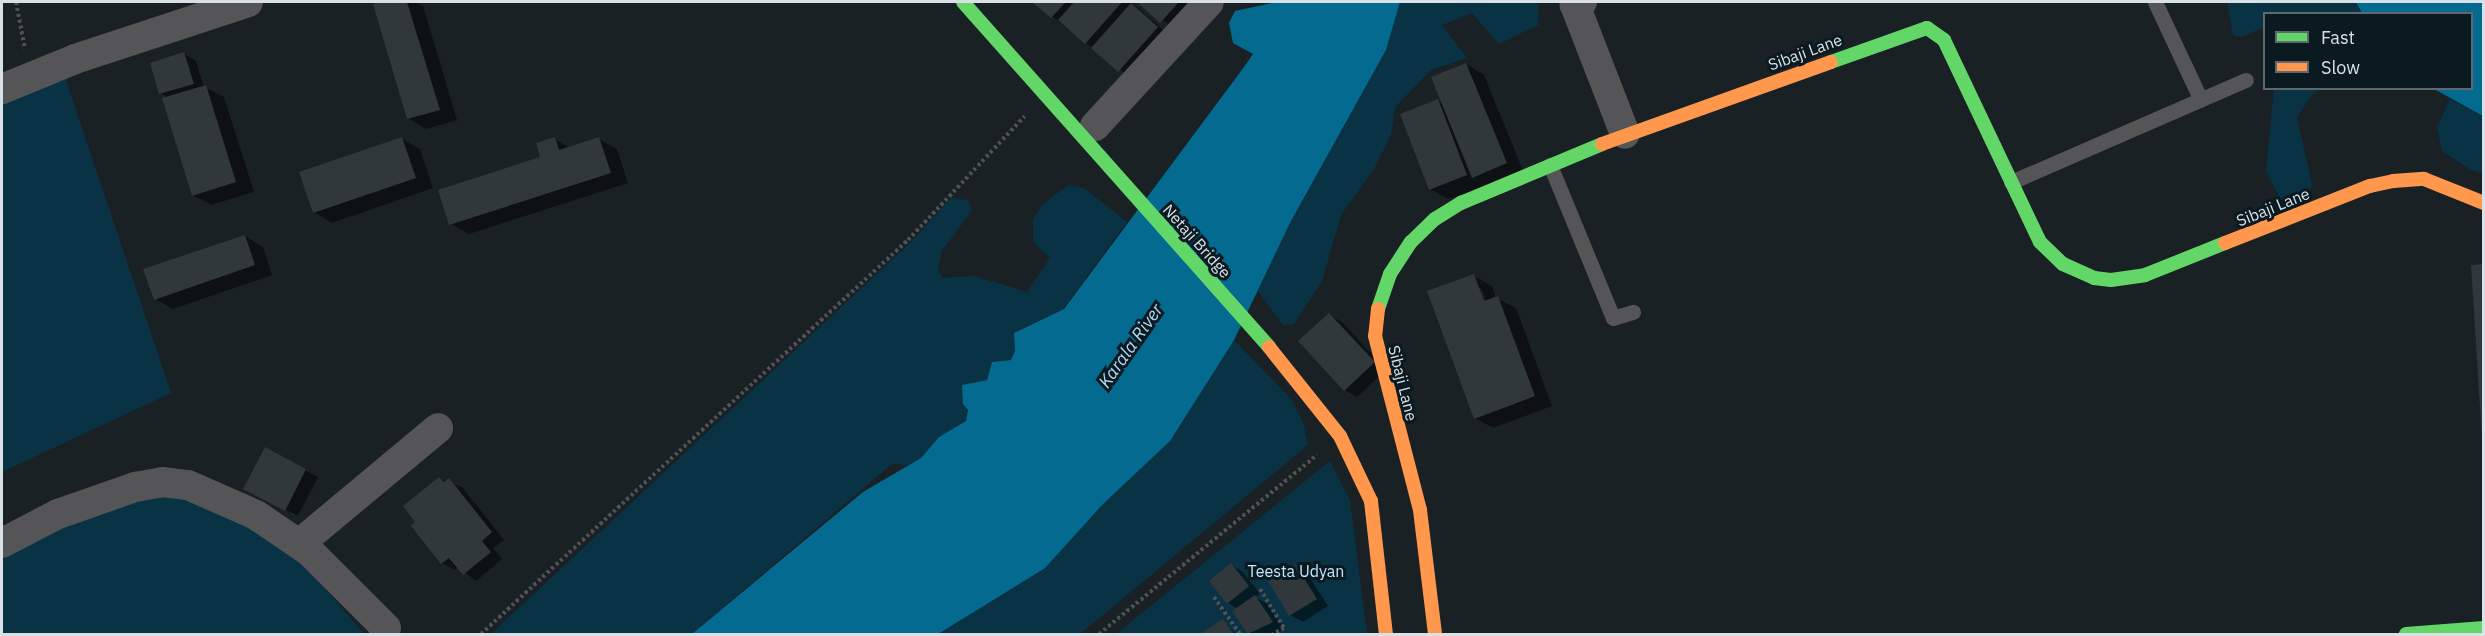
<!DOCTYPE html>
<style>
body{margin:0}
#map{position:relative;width:2485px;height:636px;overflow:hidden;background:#192125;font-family:"IBM Plex Sans",sans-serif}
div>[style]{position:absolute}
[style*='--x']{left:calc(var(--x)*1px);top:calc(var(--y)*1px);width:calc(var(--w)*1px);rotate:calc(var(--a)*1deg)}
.green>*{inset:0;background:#093345}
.water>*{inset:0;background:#046a8f}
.shadow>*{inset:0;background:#0007}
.building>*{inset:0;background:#31383b}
.path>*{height:4px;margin-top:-2px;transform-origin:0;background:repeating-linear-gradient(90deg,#4f5153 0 3px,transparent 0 6px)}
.lane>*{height:15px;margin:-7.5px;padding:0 7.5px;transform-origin:7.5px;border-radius:7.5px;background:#555456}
.street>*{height:30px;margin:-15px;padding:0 15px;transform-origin:15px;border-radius:15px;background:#555456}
.fast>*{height:14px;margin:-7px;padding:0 7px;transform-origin:7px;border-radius:7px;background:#63d668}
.slow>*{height:14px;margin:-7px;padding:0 7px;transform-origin:7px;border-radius:7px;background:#ff974d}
span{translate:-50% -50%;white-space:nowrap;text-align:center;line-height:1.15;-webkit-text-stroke:6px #0b1920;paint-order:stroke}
.street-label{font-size:16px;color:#d7e1e6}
.park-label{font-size:16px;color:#bee8ff}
.water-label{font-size:18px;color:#b1daf1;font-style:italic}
.frame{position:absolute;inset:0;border:3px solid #d7e1e6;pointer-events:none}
.legend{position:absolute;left:2263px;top:12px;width:210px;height:78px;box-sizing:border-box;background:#0b1920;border:2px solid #5d696f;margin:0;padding:8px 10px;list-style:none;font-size:18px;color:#d7e1e6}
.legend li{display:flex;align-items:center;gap:12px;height:30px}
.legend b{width:30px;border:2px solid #5d696f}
</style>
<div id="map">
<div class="green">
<i style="clip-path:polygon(1400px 2px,1536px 2px,1539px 6px,1538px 25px,1499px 44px,1472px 13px,1442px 25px,1467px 58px,1431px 70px,1395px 107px,1391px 135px,1374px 169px,1341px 215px,1322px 281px,1294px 324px,1283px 325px,1258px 291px,1291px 221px,1386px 50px)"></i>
<i style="clip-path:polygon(2227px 2px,2356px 2px,2362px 13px,2264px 14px,2264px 27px,2242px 37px,2233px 35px)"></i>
<i style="clip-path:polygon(64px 74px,171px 393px,2px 472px,2px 102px)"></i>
<i style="clip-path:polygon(2274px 89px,2321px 89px,2312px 95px,2297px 117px,2312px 185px,2308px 197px,2293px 202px,2280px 199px,2266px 171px)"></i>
<i style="clip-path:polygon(2450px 99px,2483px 116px,2483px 173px,2471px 170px,2442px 151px,2437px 127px)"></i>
<i style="clip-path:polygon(1068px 185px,1084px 188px,1127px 222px,1063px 309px,1015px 332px,1015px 351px,1011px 360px,992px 362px,987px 380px,971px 382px,966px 421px,939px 437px,921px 458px,906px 466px,895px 463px,887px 468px,692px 634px,491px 634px,911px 242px,951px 198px,968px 200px,972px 210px,942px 251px,938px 268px,942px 278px,974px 276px,1027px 292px,1050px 258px,1033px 242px,1033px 219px,1042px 205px)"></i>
<i style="clip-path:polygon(1234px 340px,1292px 400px,1303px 422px,1308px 445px,1080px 634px,928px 634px,1169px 441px)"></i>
<i style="clip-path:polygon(1330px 461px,1350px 500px,1367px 634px,1116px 634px)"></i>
<i style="clip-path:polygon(180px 493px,276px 541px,318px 580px,364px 634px,2px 634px,2px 553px,113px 503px)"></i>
</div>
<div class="water">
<i style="clip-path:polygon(1277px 2px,1400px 2px,1386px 50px,1291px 221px,1234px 340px,1170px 441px,1103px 504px,1045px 568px,938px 634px,692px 634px,863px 492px,921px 458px,939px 437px,966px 421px,968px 410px,963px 404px,962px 385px,987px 380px,992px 362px,1011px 360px,1015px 351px,1014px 333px,1064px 309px,1244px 67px,1253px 54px,1233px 43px,1229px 23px,1235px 11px)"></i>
<i style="clip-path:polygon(2356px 2px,2483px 2px,2483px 116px,2434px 89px,2472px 88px,2472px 14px,2362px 13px)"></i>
</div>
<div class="shadow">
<i style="clip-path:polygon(386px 2px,415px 2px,423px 6px,457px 120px,426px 129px,408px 118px,375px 5px)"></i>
<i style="clip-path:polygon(1034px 2px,1131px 2px,1169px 35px,1131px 78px)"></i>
<i style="clip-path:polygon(1139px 2px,1198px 2px,1174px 28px)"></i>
<i style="clip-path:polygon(184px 54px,196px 61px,204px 87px,224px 97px,254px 192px,211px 205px,193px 195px,168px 98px,161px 93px)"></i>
<i style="clip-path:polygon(1466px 64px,1484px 75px,1524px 173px,1448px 199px,1430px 189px,1438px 101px,1444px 104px)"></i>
<i style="clip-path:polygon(402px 139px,420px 149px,433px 188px,332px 223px,314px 212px)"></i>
<i style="clip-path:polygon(555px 139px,570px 148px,599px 139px,617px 149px,628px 183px,469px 234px,451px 224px,542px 158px)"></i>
<i style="clip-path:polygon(245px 236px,263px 247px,272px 275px,173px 309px,155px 299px)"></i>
<i style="clip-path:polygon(evenodd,1474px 276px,1492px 286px,1496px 298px,1516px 308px,1552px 406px,1493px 428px,1475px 418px,1474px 276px,1478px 288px,1481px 288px,1488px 307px,1485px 308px,1478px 288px)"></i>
<i style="clip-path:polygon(1329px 315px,1342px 322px,1386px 370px,1357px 397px,1345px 390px)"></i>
<i style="clip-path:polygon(266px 450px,318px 477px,298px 516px,258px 496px)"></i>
<i style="clip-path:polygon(439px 479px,462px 487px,504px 540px,493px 548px,502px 559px,476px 581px,458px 567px,455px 570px,442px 563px,413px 526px)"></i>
<i style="clip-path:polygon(1231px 565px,1243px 572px,1260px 594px,1255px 597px,1268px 604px,1284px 629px,1276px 634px,1250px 634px,1234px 611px,1238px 609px,1228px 603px)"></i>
<i style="clip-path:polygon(1295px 565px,1307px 573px,1328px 606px,1303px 622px,1290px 615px)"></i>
<i style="clip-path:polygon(1223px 621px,1236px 634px,1203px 634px)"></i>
</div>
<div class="building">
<i style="clip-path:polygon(381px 2px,407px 2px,440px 110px,407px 119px,373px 4px)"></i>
<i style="clip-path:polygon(1032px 2px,1066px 2px,1051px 18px)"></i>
<i style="clip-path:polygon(1074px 2px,1122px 2px,1085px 44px,1058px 20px)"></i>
<i style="clip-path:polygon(1137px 2px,1179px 2px,1160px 23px)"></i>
<i style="clip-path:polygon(1131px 3px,1158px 27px,1118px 72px,1091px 48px)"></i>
<i style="clip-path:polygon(184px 52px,194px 84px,159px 94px,150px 63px)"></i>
<i style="clip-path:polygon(1466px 63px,1507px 163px,1472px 178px,1431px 77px)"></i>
<i style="clip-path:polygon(206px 85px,236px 182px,192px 196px,162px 98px)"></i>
<i style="clip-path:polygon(1438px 99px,1467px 175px,1429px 190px,1400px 114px)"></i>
<i style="clip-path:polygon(402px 137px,416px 178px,313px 213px,299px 172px)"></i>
<i style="clip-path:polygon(555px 137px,559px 150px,599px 137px,611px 173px,449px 225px,438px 190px,540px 157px,536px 143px)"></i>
<i style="clip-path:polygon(245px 235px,255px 265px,154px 300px,143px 269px)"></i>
<i style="clip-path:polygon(2484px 264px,2484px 439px,2482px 439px,2471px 265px)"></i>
<i style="clip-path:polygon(1474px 274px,1484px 301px,1498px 296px,1535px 396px,1474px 419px,1427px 291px)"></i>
<i style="clip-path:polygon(1329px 313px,1375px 362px,1344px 391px,1298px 341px)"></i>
<i style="clip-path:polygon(265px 447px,306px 469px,285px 511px,243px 489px)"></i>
<i style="clip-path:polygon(439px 477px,444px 482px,449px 478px,492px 532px,482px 541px,491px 552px,463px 575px,449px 558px,441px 564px,411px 526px,415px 522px,403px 506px)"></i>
<i style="clip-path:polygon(1231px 563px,1249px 586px,1227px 604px,1209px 581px)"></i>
<i style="clip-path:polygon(1295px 564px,1317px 599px,1289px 616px,1268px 581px)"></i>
<i style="clip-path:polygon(1255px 595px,1273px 622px,1248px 634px,1232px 611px)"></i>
<i style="clip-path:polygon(1223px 619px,1234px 634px,1200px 634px)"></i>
</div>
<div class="path">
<i style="--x:16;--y:2;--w:48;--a:79.2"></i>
<i style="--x:1260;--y:589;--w:46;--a:58.4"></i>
<i style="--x:1284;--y:628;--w:13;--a:151"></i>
<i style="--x:1214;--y:597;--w:45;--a:54.9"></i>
<i style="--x:481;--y:634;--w:581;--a:-42.7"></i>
<i style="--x:908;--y:240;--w:170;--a:-46.7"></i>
<i style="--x:1099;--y:634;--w:282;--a:-39.4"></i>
</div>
<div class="lane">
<i style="--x:2155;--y:2;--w:108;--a:64.9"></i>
<i style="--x:1550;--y:165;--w:165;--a:67.6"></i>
<i style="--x:1613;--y:318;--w:21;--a:-17"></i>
<i style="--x:2011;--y:182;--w:256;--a:-23.5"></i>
</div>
<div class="street">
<i style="--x:1582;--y:2;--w:8;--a:157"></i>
<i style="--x:1575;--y:5;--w:138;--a:68.8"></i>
<i style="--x:2;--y:89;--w:79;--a:-22.3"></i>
<i style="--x:75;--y:59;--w:182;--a:-18.2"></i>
<i style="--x:1095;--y:126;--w:168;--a:-47.4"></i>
<i style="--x:2;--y:543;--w:63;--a:-27.4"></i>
<i style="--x:58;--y:514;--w:82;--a:-19.3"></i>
<i style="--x:135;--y:487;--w:27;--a:-10"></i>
<i style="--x:162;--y:482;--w:26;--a:7"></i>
<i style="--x:188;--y:485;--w:74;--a:23.8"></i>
<i style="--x:256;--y:515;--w:64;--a:34.2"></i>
<i style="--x:309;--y:551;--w:109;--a:45"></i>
<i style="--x:299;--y:544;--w:181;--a:-39.8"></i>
</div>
<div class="fast">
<i style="--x:963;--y:2;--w:461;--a:48.4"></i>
<i style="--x:1831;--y:62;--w:102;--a:-19.5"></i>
<i style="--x:1927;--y:28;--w:21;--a:35"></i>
<i style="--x:1944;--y:40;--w:224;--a:64.6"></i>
<i style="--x:2040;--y:242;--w:32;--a:44"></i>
<i style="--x:2063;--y:264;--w:34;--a:24"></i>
<i style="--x:2094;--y:278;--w:17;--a:7"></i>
<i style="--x:2111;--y:280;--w:34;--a:-8"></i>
<i style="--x:2145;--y:275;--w:86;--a:-21.8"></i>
<i style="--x:1378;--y:309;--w:37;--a:-71"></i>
<i style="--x:1390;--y:274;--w:38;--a:-57"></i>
<i style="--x:1411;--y:242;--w:33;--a:-44"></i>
<i style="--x:1435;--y:219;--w:31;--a:-32"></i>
<i style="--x:1461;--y:203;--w:153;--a:-22.7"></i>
<i style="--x:2406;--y:634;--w:78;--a:-4.4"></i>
</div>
<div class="slow">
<i style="--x:1602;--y:144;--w:243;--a:-19.7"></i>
<i style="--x:2225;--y:243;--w:156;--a:-21.5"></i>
<i style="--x:2370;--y:186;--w:24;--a:-12"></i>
<i style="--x:2393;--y:181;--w:31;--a:-4"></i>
<i style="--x:2424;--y:179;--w:65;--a:21.8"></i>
<i style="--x:1378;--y:309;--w:27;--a:96"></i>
<i style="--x:1375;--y:336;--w:180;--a:75.5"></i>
<i style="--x:1420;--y:510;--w:125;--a:83.1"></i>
<i style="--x:1269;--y:347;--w:114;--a:51.4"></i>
<i style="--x:1340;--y:436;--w:72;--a:64.5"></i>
<i style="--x:1371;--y:501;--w:134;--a:83.6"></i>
</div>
<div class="street-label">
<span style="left:1805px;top:52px;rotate:-20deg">Sibaji Lane</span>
<span style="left:2273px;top:207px;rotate:-22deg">Sibaji Lane</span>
<span style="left:1197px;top:241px;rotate:48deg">Netaji Bridge</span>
<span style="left:1403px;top:383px;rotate:76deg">Sibaji Lane</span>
</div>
<div class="park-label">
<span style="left:1296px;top:571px">Teesta Udyan</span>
</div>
<div class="water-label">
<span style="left:1131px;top:346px;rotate:-55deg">Karala River</span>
</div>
<div class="frame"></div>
<ul class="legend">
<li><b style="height:8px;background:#63d668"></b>Fast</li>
<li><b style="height:8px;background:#ff974d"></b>Slow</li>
</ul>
</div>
